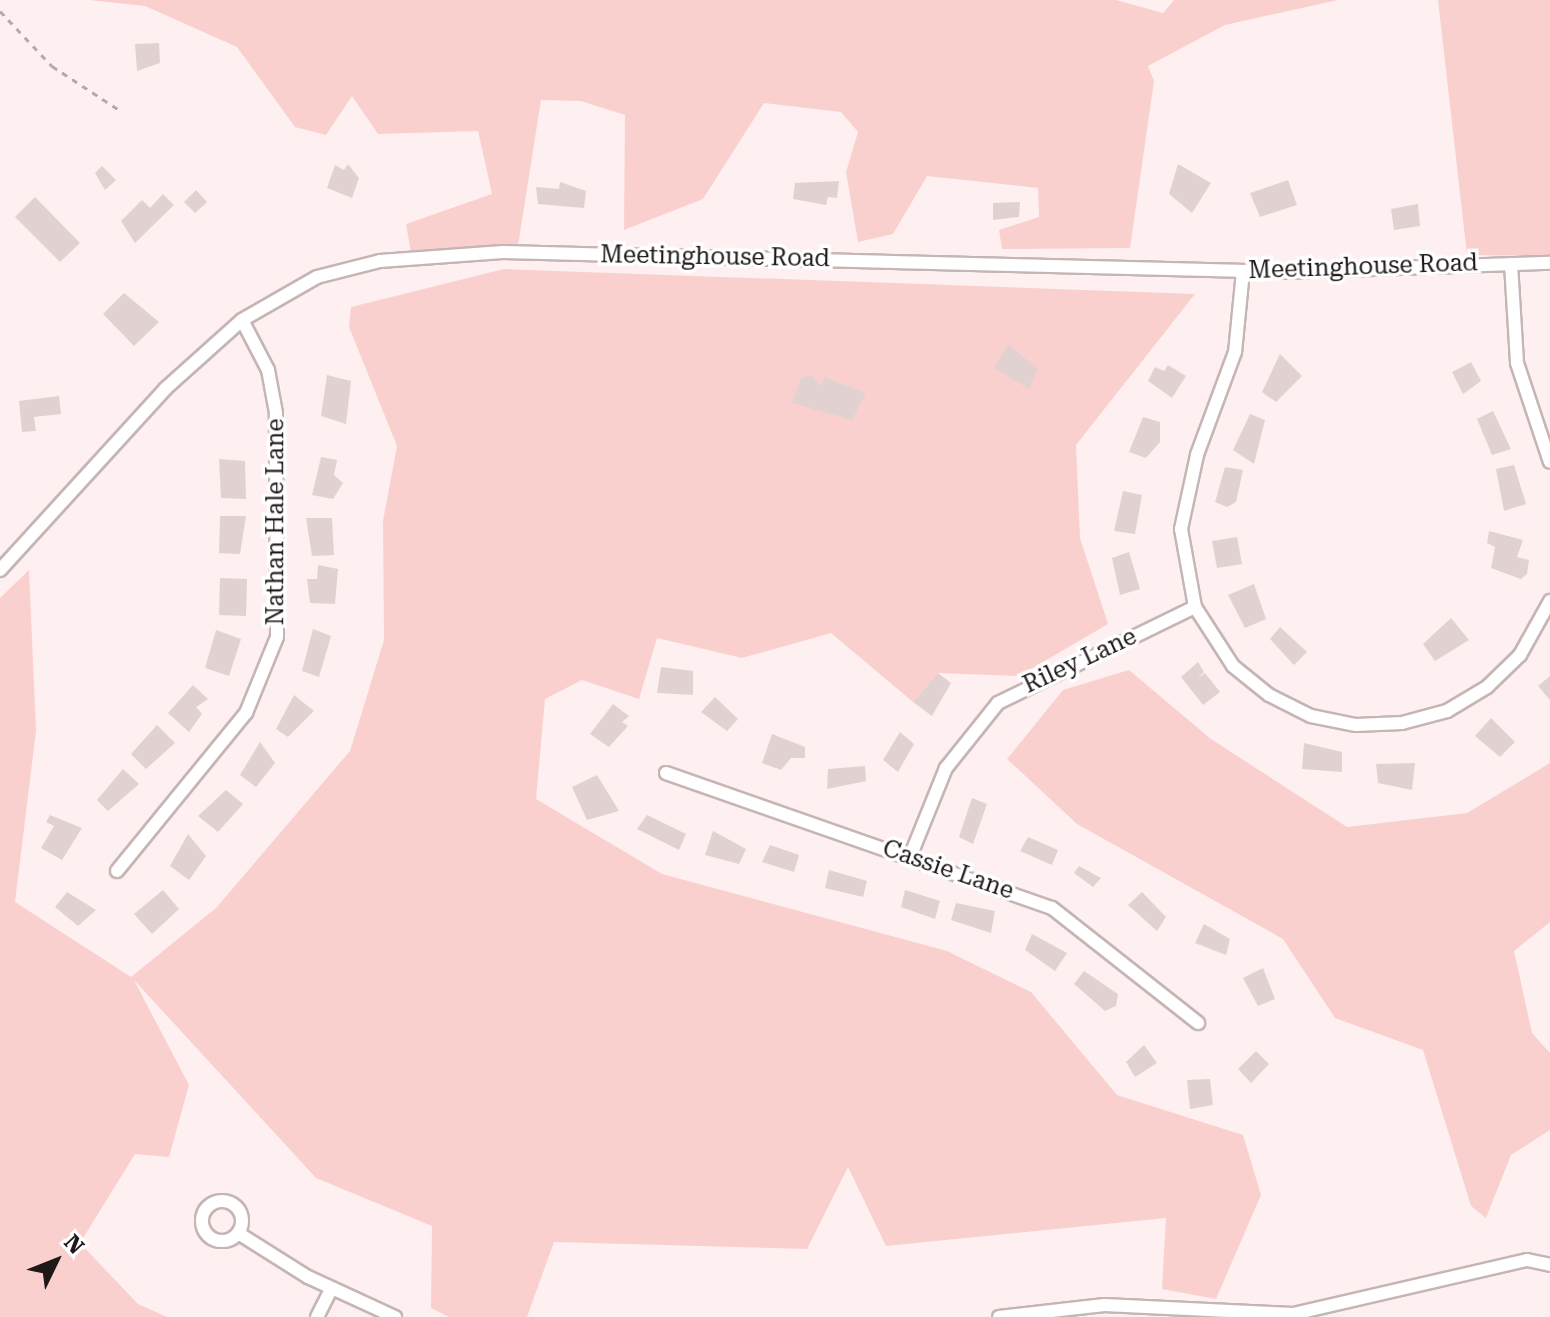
<!DOCTYPE html>
<style>
body{margin:0}
#map{position:relative;width:1550px;height:1317px;overflow:hidden;background:#fef0f0;font-family:"Roboto Serif",serif}
div>[style]{position:absolute}
[style*='--x']{left:calc(var(--x)*1px);top:calc(var(--y)*1px);width:calc(var(--w)*1px);rotate:calc(var(--a)*1deg)}
.green>*{inset:0;background:#fad0cf}
.building>*{inset:0;background:#e2d1d1}
.path>*{height:3px;margin-top:-1.5px;transform-origin:0;background:repeating-linear-gradient(90deg,#b5aaaa 0 6px,transparent 0 12px)}
.roads{filter:drop-shadow(2px 0 #c5b5b4) drop-shadow(-2px 0 #c5b5b4) drop-shadow(0 2px #c5b5b4) drop-shadow(0 -2px #c5b5b4)}
.street>*{height:12px;margin:-6px;padding:0 6px;transform-origin:6px;border-radius:6px;background:#fff}
.street>.ring{margin:-6px;padding:0;box-sizing:content-box;background:none;border:12px solid #fff;border-radius:50%}
span{translate:-50% -50%;white-space:nowrap;text-align:center;line-height:1.15;-webkit-text-stroke:7px #fff;paint-order:stroke}
.street-label{font-size:24px;color:#1e1818}
.north{position:absolute;left:16px;top:1221px;width:80px;height:80px;-webkit-text-stroke:6px #fff;paint-order:stroke;rotate:47deg;font-size:22px;font-weight:700;line-height:32px;text-align:center;color:#1e1818}
.north::after{content:'';display:block;margin:auto;width:28px;height:36px;background:#1e1818;clip-path:polygon(50% 0,100% 100%,50% 72%,0 100%)}
</style>
<div id="map">
<div class="green">
<i style="clip-path:polygon(89px 0,1116px 0,1163px 13px,1174px 0,1338px 0,1225px 25px,1148px 66px,1154px 81px,1130px 248px,1002px 249px,999px 230px,1039px 217px,1038px 188px,927px 176px,893px 234px,858px 242px,846px 172px,858px 132px,841px 112px,764px 103px,703px 199px,624px 230px,625px 115px,581px 101px,541px 100px,517px 252px,412px 258px,406px 224px,492px 194px,478px 131px,378px 134px,352px 96px,326px 135px,295px 127px,237px 47px,145px 6px)"></i>
<i style="clip-path:polygon(1438px 0,1550px 0,1550px 256px,1467px 255px)"></i>
<i style="clip-path:polygon(504px 269px,1195px 294px,1076px 445px,1080px 538px,1108px 624px,1019px 676px,938px 673px,913px 702px,831px 633px,742px 658px,657px 638px,639px 699px,582px 680px,545px 699px,536px 799px,662px 874px,947px 951px,1031px 992px,1117px 1095px,1243px 1135px,1261px 1195px,1216px 1299px,1162px 1289px,1166px 1218px,886px 1246px,848px 1167px,807px 1249px,554px 1242px,527px 1317px,449px 1317px,431px 1308px,432px 1226px,316px 1178px,134px 980px,189px 1085px,169px 1157px,135px 1154px,80px 1243px,138px 1304px,167px 1317px,0 1317px,0 598px,29px 570px,36px 731px,15px 902px,131px 977px,216px 908px,350px 751px,384px 640px,383px 521px,397px 446px,349px 327px,351px 307px)"></i>
<i style="clip-path:polygon(1129px 670px,1211px 739px,1347px 827px,1467px 813px,1550px 763px,1550px 922px,1514px 951px,1532px 1033px,1550px 1053px,1550px 1130px,1511px 1155px,1486px 1218px,1471px 1206px,1423px 1050px,1335px 1018px,1283px 939px,1077px 824px,1007px 759px,1063px 690px)"></i>
</div>
<div class="building">
<i style="clip-path:polygon(159px 43px,160px 63px,137px 71px,135px 44px)"></i>
<i style="clip-path:polygon(348px 164px,359px 178px,352px 198px,327px 188px,335px 165px,344px 170px)"></i>
<i style="clip-path:polygon(1178px 164px,1211px 183px,1192px 213px,1169px 194px)"></i>
<i style="clip-path:polygon(102px 166px,116px 180px,105px 190px,95px 173px)"></i>
<i style="clip-path:polygon(1288px 180px,1297px 205px,1260px 217px,1250px 193px)"></i>
<i style="clip-path:polygon(839px 181px,837px 198px,828px 197px,826px 205px,793px 199px,795px 183px)"></i>
<i style="clip-path:polygon(560px 182px,586px 191px,584px 208px,538px 204px,536px 187px,559px 189px)"></i>
<i style="clip-path:polygon(196px 190px,207px 202px,195px 213px,184px 202px)"></i>
<i style="clip-path:polygon(163px 194px,174px 205px,135px 243px,121px 221px,142px 200px,150px 208px)"></i>
<i style="clip-path:polygon(35px 197px,80px 243px,60px 262px,15px 217px)"></i>
<i style="clip-path:polygon(1020px 202px,1019px 217px,993px 220px,993px 203px)"></i>
<i style="clip-path:polygon(1418px 204px,1420px 226px,1394px 230px,1391px 209px)"></i>
<i style="clip-path:polygon(124px 293px,159px 322px,134px 346px,103px 314px)"></i>
<i style="clip-path:polygon(1008px 344px,1038px 369px,1029px 389px,994px 368px)"></i>
<i style="clip-path:polygon(1280px 354px,1302px 376px,1276px 402px,1262px 392px)"></i>
<i style="clip-path:polygon(1471px 362px,1481px 381px,1463px 394px,1452px 372px)"></i>
<i style="clip-path:polygon(1168px 365px,1186px 376px,1172px 398px,1148px 381px,1155px 367px,1164px 371px)"></i>
<i style="clip-path:polygon(327px 375px,351px 381px,346px 424px,321px 416px)"></i>
<i style="clip-path:polygon(812px 375px,821px 386px,824px 377px,866px 393px,852px 420px,792px 403px,801px 378px)"></i>
<i style="clip-path:polygon(59px 396px,61px 414px,34px 417px,36px 431px,22px 432px,19px 401px)"></i>
<i style="clip-path:polygon(1493px 411px,1511px 449px,1492px 455px,1477px 419px)"></i>
<i style="clip-path:polygon(1250px 414px,1265px 420px,1254px 464px,1233px 450px)"></i>
<i style="clip-path:polygon(1143px 417px,1160px 422px,1160px 442px,1146px 458px,1129px 452px)"></i>
<i style="clip-path:polygon(321px 457px,337px 460px,334px 475px,343px 483px,333px 499px,312px 495px)"></i>
<i style="clip-path:polygon(219px 459px,245px 461px,246px 499px,221px 498px)"></i>
<i style="clip-path:polygon(1514px 465px,1526px 504px,1504px 511px,1496px 469px)"></i>
<i style="clip-path:polygon(1225px 467px,1243px 470px,1236px 502px,1227px 507px,1215px 502px)"></i>
<i style="clip-path:polygon(1123px 491px,1142px 495px,1135px 534px,1114px 531px)"></i>
<i style="clip-path:polygon(220px 516px,246px 516px,240px 554px,219px 553px)"></i>
<i style="clip-path:polygon(306px 518px,332px 518px,334px 555px,312px 556px)"></i>
<i style="clip-path:polygon(1489px 531px,1523px 540px,1517px 557px,1529px 560px,1527px 574px,1521px 579px,1491px 568px,1495px 547px,1487px 543px)"></i>
<i style="clip-path:polygon(1237px 537px,1242px 564px,1217px 568px,1212px 541px)"></i>
<i style="clip-path:polygon(1129px 552px,1140px 589px,1120px 595px,1112px 558px)"></i>
<i style="clip-path:polygon(318px 565px,338px 569px,335px 604px,310px 603px,307px 579px,317px 579px)"></i>
<i style="clip-path:polygon(220px 578px,247px 579px,246px 616px,219px 615px)"></i>
<i style="clip-path:polygon(1254px 584px,1266px 619px,1245px 628px,1228px 595px)"></i>
<i style="clip-path:polygon(1451px 618px,1469px 640px,1435px 661px,1423px 644px)"></i>
<i style="clip-path:polygon(1280px 627px,1307px 652px,1294px 665px,1270px 639px)"></i>
<i style="clip-path:polygon(313px 629px,331px 636px,319px 677px,302px 671px)"></i>
<i style="clip-path:polygon(216px 630px,241px 639px,229px 676px,205px 668px)"></i>
<i style="clip-path:polygon(1198px 662px,1204px 672px,1197px 679px,1205px 673px,1220px 692px,1203px 705px,1181px 677px)"></i>
<i style="clip-path:polygon(661px 667px,693px 671px,693px 695px,657px 693px)"></i>
<i style="clip-path:polygon(938px 673px,951px 683px,932px 716px,913px 702px)"></i>
<i style="clip-path:polygon(1550px 676px,1550px 700px,1538px 686px)"></i>
<i style="clip-path:polygon(193px 685px,208px 699px,196px 707px,202px 714px,189px 732px,168px 713px)"></i>
<i style="clip-path:polygon(294px 695px,314px 711px,288px 737px,276px 729px)"></i>
<i style="clip-path:polygon(715px 697px,738px 719px,727px 731px,701px 712px)"></i>
<i style="clip-path:polygon(613px 704px,629px 716px,622px 722px,628px 726px,609px 747px,590px 734px)"></i>
<i style="clip-path:polygon(1491px 718px,1515px 742px,1500px 757px,1475px 736px)"></i>
<i style="clip-path:polygon(157px 725px,175px 743px,146px 769px,131px 754px)"></i>
<i style="clip-path:polygon(900px 732px,914px 744px,898px 772px,883px 760px)"></i>
<i style="clip-path:polygon(772px 734px,805px 747px,805px 758px,791px 758px,781px 770px,762px 763px)"></i>
<i style="clip-path:polygon(260px 742px,275px 763px,256px 787px,240px 775px)"></i>
<i style="clip-path:polygon(1304px 743px,1342px 752px,1342px 772px,1302px 769px)"></i>
<i style="clip-path:polygon(1415px 763px,1412px 790px,1378px 783px,1376px 764px)"></i>
<i style="clip-path:polygon(865px 766px,866px 781px,827px 789px,828px 769px)"></i>
<i style="clip-path:polygon(123px 769px,139px 784px,108px 811px,97px 800px)"></i>
<i style="clip-path:polygon(597px 775px,619px 811px,587px 820px,572px 787px)"></i>
<i style="clip-path:polygon(226px 790px,243px 804px,218px 832px,198px 816px)"></i>
<i style="clip-path:polygon(972px 798px,987px 804px,973px 844px,959px 837px)"></i>
<i style="clip-path:polygon(50px 815px,82px 828px,62px 860px,41px 848px,54px 826px,46px 822px)"></i>
<i style="clip-path:polygon(647px 815px,686px 834px,679px 850px,637px 829px)"></i>
<i style="clip-path:polygon(713px 831px,746px 849px,739px 864px,705px 855px)"></i>
<i style="clip-path:polygon(188px 834px,206px 856px,189px 880px,170px 866px)"></i>
<i style="clip-path:polygon(1028px 837px,1058px 850px,1052px 865px,1020px 851px)"></i>
<i style="clip-path:polygon(770px 845px,799px 855px,794px 872px,762px 862px)"></i>
<i style="clip-path:polygon(1079px 866px,1101px 878px,1093px 887px,1074px 873px)"></i>
<i style="clip-path:polygon(829px 870px,867px 881px,863px 897px,825px 888px)"></i>
<i style="clip-path:polygon(163px 890px,179px 909px,152px 934px,134px 914px)"></i>
<i style="clip-path:polygon(905px 890px,940px 901px,935px 919px,901px 907px)"></i>
<i style="clip-path:polygon(67px 892px,96px 910px,78px 926px,55px 907px)"></i>
<i style="clip-path:polygon(1142px 892px,1166px 917px,1157px 931px,1128px 905px)"></i>
<i style="clip-path:polygon(956px 903px,995px 911px,991px 933px,951px 920px)"></i>
<i style="clip-path:polygon(1204px 924px,1230px 939px,1226px 955px,1195px 943px)"></i>
<i style="clip-path:polygon(1032px 934px,1067px 953px,1055px 971px,1025px 950px)"></i>
<i style="clip-path:polygon(1263px 968px,1275px 999px,1258px 1006px,1243px 978px)"></i>
<i style="clip-path:polygon(1084px 971px,1118px 994px,1116px 1006px,1105px 1011px,1074px 984px)"></i>
<i style="clip-path:polygon(1144px 1045px,1157px 1063px,1135px 1077px,1126px 1062px)"></i>
<i style="clip-path:polygon(1256px 1051px,1269px 1064px,1251px 1083px,1238px 1069px)"></i>
<i style="clip-path:polygon(1210px 1079px,1213px 1105px,1190px 1109px,1187px 1080px)"></i>
</div>
<div class="path">
<i style="--x:0;--y:11;--w:76;--a:46.6"></i>
<i style="--x:52;--y:66;--w:79;--a:33.1"></i>
</div>
<div class="roads">
<div class="street">
<i style="--x:1511;--y:264;--w:99;--a:86.5"></i>
<i style="--x:1517;--y:363;--w:104;--a:71.6"></i>
<i style="--x:1243;--y:271;--w:81;--a:95.6"></i>
<i style="--x:1235;--y:352;--w:110;--a:110.3"></i>
<i style="--x:1197;--y:455;--w:76;--a:102.2"></i>
<i style="--x:1181;--y:529;--w:79;--a:79.8"></i>
<i style="--x:1195;--y:607;--w:70;--a:57.2"></i>
<i style="--x:1233;--y:666;--w:46;--a:38.9"></i>
<i style="--x:1269;--y:695;--w:47;--a:26.6"></i>
<i style="--x:1311;--y:716;--w:46;--a:11.3"></i>
<i style="--x:1356;--y:725;--w:46;--a:-2.5"></i>
<i style="--x:1402;--y:723;--w:47;--a:-14.9"></i>
<i style="--x:1447;--y:711;--w:47;--a:-31"></i>
<i style="--x:1487;--y:687;--w:46;--a:-44.1"></i>
<i style="--x:1520;--y:655;--w:62;--a:-60.9"></i>
<i style="--x:0;--y:570;--w:245;--a:-47.6"></i>
<i style="--x:165;--y:389;--w:103;--a:-41.9"></i>
<i style="--x:242;--y:320;--w:86;--a:-29.8"></i>
<i style="--x:317;--y:277;--w:65;--a:-14.3"></i>
<i style="--x:380;--y:261;--w:123;--a:-4.2"></i>
<i style="--x:503;--y:252;--w:784;--a:1.46"></i>
<i style="--x:1287;--y:272;--w:263;--a:-2"></i>
<i style="--x:666;--y:773;--w:409;--a:19.3"></i>
<i style="--x:1052;--y:908;--w:186;--a:38.2"></i>
<i style="--x:910;--y:857;--w:96;--a:-68"></i>
<i style="--x:946;--y:768;--w:83;--a:-51.3"></i>
<i style="--x:998;--y:703;--w:219;--a:-26"></i>
<i style="--x:117;--y:871;--w:204;--a:-50.8"></i>
<i style="--x:246;--y:713;--w:82;--a:-67.8"></i>
<i style="--x:277;--y:637;--w:224;--a:-90.3"></i>
<i style="--x:276;--y:413;--w:44;--a:-100.5"></i>
<i style="--x:268;--y:370;--w:56;--a:-117.5"></i>
<i class="ring" style="left:202px;top:1201px;width:28px;height:28px"></i>
<i style="--x:238;--y:1233;--w:83;--a:32.2"></i>
<i style="--x:308;--y:1277;--w:96;--a:24.7"></i>
<i style="--x:317;--y:1317;--w:30;--a:-63"></i>
<i style="--x:999;--y:1317;--w:106;--a:-6.5"></i>
<i style="--x:1104;--y:1305;--w:189;--a:2.7"></i>
<i style="--x:1293;--y:1314;--w:240;--a:-13"></i>
<i style="--x:1527;--y:1260;--w:24;--a:12"></i>
</div>
</div>
<div class="street-label">
<span style="left:715px;top:257px;rotate:1deg">Meetinghouse Road</span>
<span style="left:1363px;top:267px;rotate:-2deg">Meetinghouse Road</span>
<span style="left:276px;top:522px;rotate:-90deg">Nathan Hale Lane</span>
<span style="left:1080px;top:661px;rotate:-25deg">Riley Lane</span>
<span style="left:948px;top:870px;rotate:19deg">Cassie Lane</span>
</div>
<div class="north">N</div>
</div>
